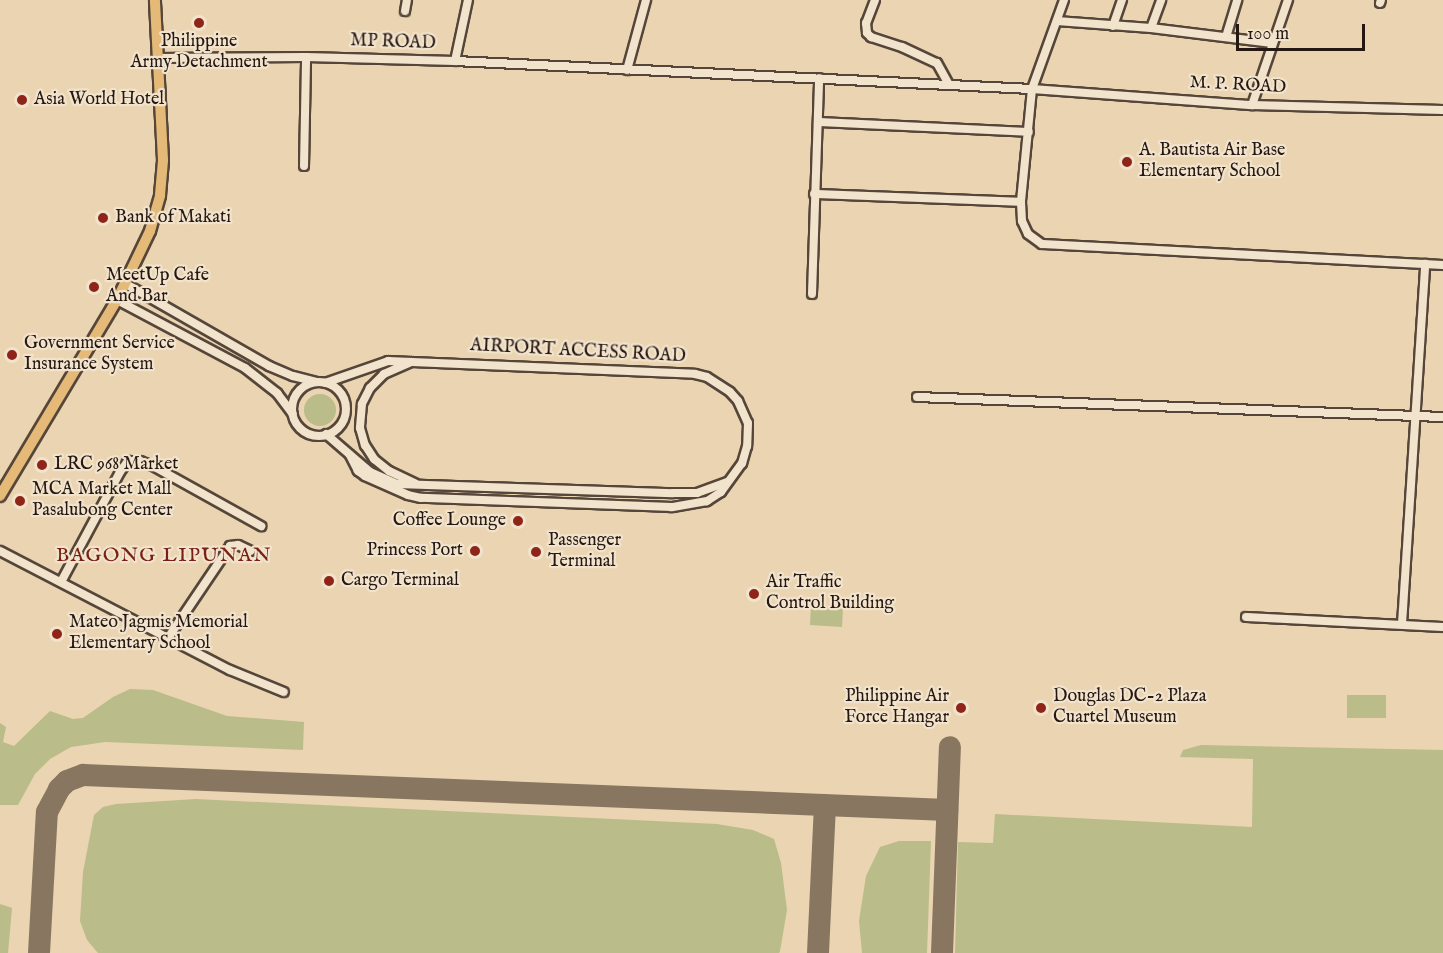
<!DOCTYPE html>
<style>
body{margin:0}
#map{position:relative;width:1443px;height:953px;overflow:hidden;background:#ead4b1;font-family:"IM FELL English",serif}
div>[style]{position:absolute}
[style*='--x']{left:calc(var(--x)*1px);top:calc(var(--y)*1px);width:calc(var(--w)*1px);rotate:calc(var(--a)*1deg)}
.green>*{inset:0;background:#babc89}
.round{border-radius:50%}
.taxiway>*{height:22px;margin:-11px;padding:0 11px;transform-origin:11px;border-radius:11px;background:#887661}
.roads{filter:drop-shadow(2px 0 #564639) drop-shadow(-2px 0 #564639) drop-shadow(0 2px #564639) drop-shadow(0 -2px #564639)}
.minor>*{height:8px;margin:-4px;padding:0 4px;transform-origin:4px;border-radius:4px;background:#f1e3cc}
.minor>.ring{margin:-4px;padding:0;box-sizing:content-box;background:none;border:8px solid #f1e3cc;border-radius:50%}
.major>*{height:10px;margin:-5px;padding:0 5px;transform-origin:5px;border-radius:5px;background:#e5ba78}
.dots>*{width:16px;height:16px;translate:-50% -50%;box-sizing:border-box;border:3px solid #f1e3cc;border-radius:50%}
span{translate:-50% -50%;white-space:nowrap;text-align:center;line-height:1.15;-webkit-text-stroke:4.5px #f1e3cc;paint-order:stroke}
.poi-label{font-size:18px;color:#251711}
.left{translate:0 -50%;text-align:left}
.right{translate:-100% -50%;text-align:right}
.street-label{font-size:18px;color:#251711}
.neighbourhood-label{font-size:20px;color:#7a1f14;letter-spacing:1.5px}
.scale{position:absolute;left:1236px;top:24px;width:129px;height:27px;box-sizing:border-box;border:3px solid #251711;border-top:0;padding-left:8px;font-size:18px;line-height:21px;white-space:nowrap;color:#251711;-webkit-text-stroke:4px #f1e3cc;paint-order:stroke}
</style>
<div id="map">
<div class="green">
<i class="round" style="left:304px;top:394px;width:32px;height:32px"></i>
<i style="clip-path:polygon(811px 606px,843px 608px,842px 627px,810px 625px)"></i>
<i style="clip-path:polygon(130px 689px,153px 690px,227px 716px,304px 722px,303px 750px,105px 742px,71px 747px,50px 759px,35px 774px,18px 805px,0 805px,0 723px,6px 727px,3px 742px,14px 746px,50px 711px,73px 719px,83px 718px,113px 697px)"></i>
<i style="clip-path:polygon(1347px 695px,1386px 695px,1386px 718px,1347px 718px)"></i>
<i style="clip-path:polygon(1201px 745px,1443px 750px,1443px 953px,955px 953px,958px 842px,993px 843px,995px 814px,1252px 827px,1253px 759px,1180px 757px,1183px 750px)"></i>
<i style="clip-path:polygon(196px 799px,717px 824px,753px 830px,774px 839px,781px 863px,787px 910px,780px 951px,779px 953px,98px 953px,87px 940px,80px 921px,83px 872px,94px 815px,103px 807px,116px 804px)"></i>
<i style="clip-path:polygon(899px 841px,931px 841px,927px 953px,862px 953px,859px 921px,866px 876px,880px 847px)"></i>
<i style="clip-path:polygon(0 904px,12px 908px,8px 953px,0 953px)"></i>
</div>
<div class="taxiway">
<i style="--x:39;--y:953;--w:141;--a:-86.8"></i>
<i style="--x:47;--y:812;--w:26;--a:-62"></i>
<i style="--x:59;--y:789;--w:11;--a:-45"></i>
<i style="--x:67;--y:781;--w:17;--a:-21"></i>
<i style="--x:83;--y:775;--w:865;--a:2.32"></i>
<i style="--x:818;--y:953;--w:148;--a:-87.3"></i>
<i style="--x:942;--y:953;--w:206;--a:-87.8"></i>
</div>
<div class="roads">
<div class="minor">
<i style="--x:875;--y:0;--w:25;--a:111"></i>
<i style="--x:866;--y:23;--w:10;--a:84"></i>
<i style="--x:867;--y:33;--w:6;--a:45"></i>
<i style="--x:871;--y:37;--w:33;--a:18"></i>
<i style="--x:902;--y:47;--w:38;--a:25"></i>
<i style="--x:937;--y:63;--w:25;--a:61"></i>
<i style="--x:1064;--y:0;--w:95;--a:109.8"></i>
<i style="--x:1032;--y:89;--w:221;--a:4.2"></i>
<i style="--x:1252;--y:105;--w:191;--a:1.5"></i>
<i style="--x:1380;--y:3;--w:3;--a:-72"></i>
<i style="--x:405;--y:11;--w:11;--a:-80"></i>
<i style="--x:1057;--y:21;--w:94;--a:4.3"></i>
<i style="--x:1151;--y:28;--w:122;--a:7.1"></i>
<i style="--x:1113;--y:26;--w:28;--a:-71"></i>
<i style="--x:1151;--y:28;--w:30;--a:-70"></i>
<i style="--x:1226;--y:37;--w:39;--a:-73"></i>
<i style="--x:158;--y:58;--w:148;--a:-0.4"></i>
<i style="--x:306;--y:57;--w:149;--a:1.5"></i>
<i style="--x:455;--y:61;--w:578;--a:2.78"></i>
<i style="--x:1032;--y:89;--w:114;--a:95.6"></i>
<i style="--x:1021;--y:202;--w:19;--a:87"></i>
<i style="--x:1022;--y:221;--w:14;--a:65"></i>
<i style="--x:1028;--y:234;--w:17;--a:36"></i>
<i style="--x:1042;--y:244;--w:402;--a:3"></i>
<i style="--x:455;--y:61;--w:62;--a:-78"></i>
<i style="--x:627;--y:70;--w:73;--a:-74.8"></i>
<i style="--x:1252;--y:105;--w:111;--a:-71.1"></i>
<i style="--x:818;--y:122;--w:211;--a:2.7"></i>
<i style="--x:304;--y:166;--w:109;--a:-88.9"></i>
<i style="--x:814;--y:194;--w:207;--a:2.2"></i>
<i style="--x:126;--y:284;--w:165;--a:29.8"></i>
<i style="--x:269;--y:366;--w:26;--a:23"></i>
<i style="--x:293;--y:376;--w:25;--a:14"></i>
<i style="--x:812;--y:294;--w:216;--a:-88.1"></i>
<i style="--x:117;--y:300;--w:145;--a:28"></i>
<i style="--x:245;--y:368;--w:41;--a:38"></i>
<i style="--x:277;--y:393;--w:26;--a:53"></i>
<i style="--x:411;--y:362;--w:30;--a:156"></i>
<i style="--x:384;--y:374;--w:20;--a:135"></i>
<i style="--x:370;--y:388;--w:18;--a:117"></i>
<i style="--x:362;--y:404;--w:24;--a:95"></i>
<i style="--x:360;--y:428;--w:18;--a:74"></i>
<i style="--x:365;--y:445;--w:17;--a:57"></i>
<i style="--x:374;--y:459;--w:19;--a:39"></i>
<i style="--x:389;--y:471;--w:29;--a:25"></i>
<i class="ring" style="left:292px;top:382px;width:46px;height:46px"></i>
<i style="--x:325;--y:383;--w:67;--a:-19.2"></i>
<i style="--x:388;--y:361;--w:307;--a:2.4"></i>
<i style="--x:695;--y:374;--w:12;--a:14"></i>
<i style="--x:707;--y:377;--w:27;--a:33"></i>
<i style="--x:730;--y:392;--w:12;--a:48"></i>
<i style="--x:738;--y:401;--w:24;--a:66"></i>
<i style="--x:748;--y:423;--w:23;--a:92"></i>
<i style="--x:747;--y:446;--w:18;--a:106"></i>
<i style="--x:742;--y:463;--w:36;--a:126"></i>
<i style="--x:721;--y:492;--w:17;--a:147"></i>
<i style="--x:707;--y:501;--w:36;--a:170"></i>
<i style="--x:672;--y:507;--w:251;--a:-177.9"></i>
<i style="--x:421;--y:498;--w:13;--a:-167"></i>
<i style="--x:408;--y:495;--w:47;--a:-156.2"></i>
<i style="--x:365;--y:476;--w:9;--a:-144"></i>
<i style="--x:358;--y:471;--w:18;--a:-117"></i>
<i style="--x:917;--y:397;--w:526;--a:2.18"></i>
<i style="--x:326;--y:434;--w:58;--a:40.8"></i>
<i style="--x:370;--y:472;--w:30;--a:24"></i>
<i style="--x:397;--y:484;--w:276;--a:1.9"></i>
<i style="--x:673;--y:493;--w:24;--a:0"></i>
<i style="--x:697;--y:493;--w:32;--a:-20"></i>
<i style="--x:0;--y:551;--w:259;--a:27.4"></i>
<i style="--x:230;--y:670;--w:58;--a:22.2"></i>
<i style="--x:61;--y:582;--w:125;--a:-61.8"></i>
<i style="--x:120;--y:472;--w:14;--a:-54"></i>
<i style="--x:128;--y:461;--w:12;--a:0"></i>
<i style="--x:140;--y:461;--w:14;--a:21"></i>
<i style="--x:153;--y:466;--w:124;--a:29.1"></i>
<i style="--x:1246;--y:617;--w:197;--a:2.9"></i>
<i style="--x:1402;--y:624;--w:361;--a:-86.3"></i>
<i style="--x:168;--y:638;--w:111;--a:-56"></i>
<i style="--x:230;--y:546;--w:8;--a:-7"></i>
<i style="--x:238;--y:545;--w:14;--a:25"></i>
</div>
<div class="major">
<i style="--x:0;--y:496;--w:228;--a:-59.2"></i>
<i style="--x:117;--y:300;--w:76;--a:-64.4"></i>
<i style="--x:150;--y:231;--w:37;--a:-74"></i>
<i style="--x:160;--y:195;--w:35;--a:-85"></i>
<i style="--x:163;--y:160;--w:160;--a:-92.9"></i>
</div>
</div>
<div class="dots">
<i style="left:199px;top:23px;background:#8f2418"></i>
<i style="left:22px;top:100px;background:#8f2418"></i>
<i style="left:1127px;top:162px;background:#8f2418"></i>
<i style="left:103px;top:218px;background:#8f2418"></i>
<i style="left:94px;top:287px;background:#8f2418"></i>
<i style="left:12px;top:355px;background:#8f2418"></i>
<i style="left:42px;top:465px;background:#8f2418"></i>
<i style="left:20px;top:501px;background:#8f2418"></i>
<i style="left:518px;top:521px;background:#8f2418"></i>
<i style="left:475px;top:551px;background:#8f2418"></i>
<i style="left:536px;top:552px;background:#8f2418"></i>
<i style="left:329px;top:581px;background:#8f2418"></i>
<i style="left:754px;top:594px;background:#8f2418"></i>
<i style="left:57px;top:634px;background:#8f2418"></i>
<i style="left:961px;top:708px;background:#8f2418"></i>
<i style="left:1041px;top:708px;background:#8f2418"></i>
</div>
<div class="poi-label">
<span style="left:199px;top:53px">Philippine<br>Army Detachment</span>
<span class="left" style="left:34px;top:100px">Asia World Hotel</span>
<span class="left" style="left:1139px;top:162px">A. Bautista Air Base<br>Elementary School</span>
<span class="left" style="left:115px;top:218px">Bank of Makati</span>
<span class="left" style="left:106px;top:287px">MeetUp Cafe<br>And Bar</span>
<span class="left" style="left:24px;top:355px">Government Service<br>Insurance System</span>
<span class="left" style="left:54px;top:465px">LRC 968 Market</span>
<span class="left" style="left:32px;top:501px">MCA Market Mall<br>Pasalubong Center</span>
<span class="right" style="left:506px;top:521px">Coffee Lounge</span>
<span class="left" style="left:548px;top:552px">Passenger<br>Terminal</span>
<span class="right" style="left:463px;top:551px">Princess Port</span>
<span class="left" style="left:341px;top:581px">Cargo Terminal</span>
<span class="left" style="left:766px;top:594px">Air Traffic<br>Control Building</span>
<span class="left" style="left:69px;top:634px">Mateo Jagmis Memorial<br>Elementary School</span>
<span class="right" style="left:949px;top:708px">Philippine Air<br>Force Hangar</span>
<span class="left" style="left:1053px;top:708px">Douglas DC-2 Plaza<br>Cuartel Museum</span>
</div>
<div class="street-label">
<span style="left:393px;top:43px;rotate:2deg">MP ROAD</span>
<span style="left:1238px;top:86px;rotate:3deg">M. P. ROAD</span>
<span style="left:578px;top:352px;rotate:3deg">AIRPORT ACCESS ROAD</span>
</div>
<div class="neighbourhood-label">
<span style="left:164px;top:555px">BAGONG LIPUNAN</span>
</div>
<div class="scale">100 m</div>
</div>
